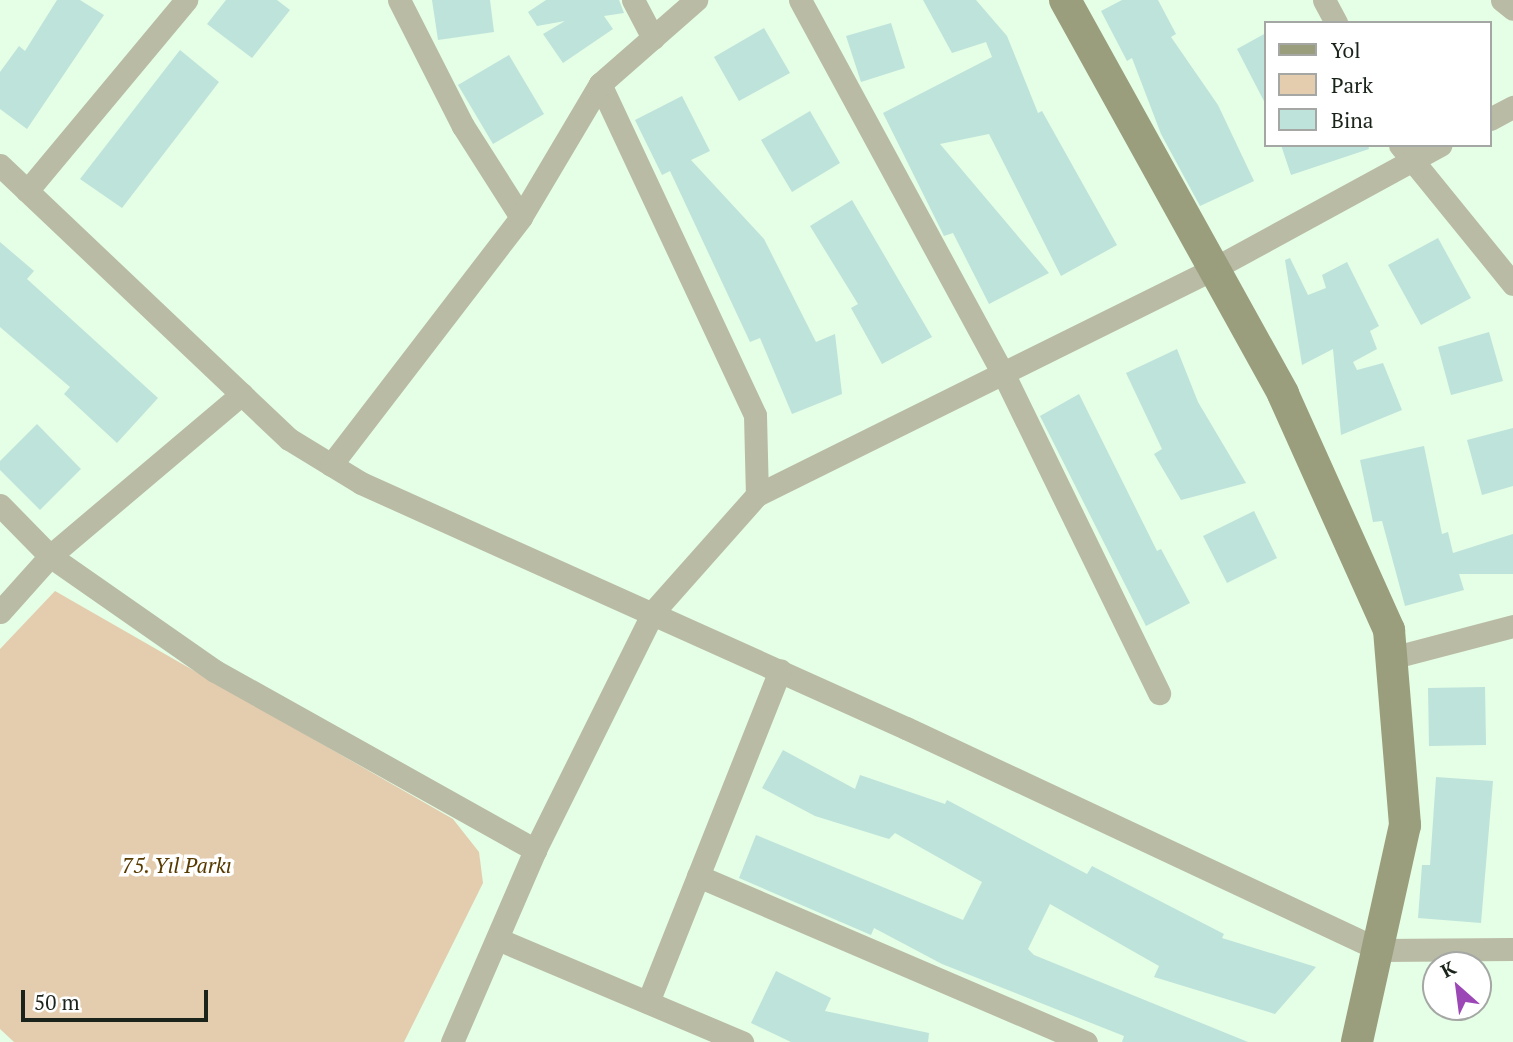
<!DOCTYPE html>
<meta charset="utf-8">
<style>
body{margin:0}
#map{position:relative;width:1513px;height:1042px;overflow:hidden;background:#e5fee6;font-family:"PT Serif",serif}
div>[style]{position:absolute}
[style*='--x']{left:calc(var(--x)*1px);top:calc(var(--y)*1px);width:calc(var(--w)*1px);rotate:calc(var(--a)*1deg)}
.green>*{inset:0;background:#e3cdae}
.building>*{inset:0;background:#bee3db}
.street>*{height:23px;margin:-11.5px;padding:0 11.5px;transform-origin:11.5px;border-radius:11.5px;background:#b9bba5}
.secondary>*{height:32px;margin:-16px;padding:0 16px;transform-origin:16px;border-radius:16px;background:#9b9e7d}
span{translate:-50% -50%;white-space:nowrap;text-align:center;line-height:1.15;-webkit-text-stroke:7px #fff;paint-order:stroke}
.park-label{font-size:21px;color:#573a00;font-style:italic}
.legend{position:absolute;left:1264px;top:21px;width:228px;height:126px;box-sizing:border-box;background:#fff;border:2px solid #a4a7a4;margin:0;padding:9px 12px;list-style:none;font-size:21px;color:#1b241b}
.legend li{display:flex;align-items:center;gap:14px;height:35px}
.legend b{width:35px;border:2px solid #a4a7a4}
.north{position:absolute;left:1422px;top:951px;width:70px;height:70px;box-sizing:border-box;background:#fff;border:2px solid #a4a7a4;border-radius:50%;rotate:332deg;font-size:19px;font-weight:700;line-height:28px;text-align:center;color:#1b241b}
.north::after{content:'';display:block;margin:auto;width:24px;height:32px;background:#9c47b6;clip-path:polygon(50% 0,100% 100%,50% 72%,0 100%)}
.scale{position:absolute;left:21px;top:990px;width:187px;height:32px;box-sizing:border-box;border:4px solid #1b241b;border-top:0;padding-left:9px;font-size:21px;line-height:24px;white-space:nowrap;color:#1b241b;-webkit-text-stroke:5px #fff;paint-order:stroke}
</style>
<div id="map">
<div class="green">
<i style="clip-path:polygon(55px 591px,453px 819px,479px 852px,483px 883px,404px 1042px,14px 1042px,0 1029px,0 649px)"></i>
</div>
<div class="building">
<i style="clip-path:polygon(57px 0,80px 0,104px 15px,27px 129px,0 109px,0 72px,19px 46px,25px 51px)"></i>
<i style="clip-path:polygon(226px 0,277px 0,290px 10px,252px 58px,207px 24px)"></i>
<i style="clip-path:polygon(432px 0,490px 0,494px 32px,438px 40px)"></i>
<i style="clip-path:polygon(546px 0,619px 0,624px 13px,604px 16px,613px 29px,563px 63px,543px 34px,565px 21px,537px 26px,528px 12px)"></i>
<i style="clip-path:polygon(923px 0,976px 0,1007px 36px,1038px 113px,1042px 111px,1117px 245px,1061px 276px,989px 134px,940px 144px,1049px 273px,989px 304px,953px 233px,944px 236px,883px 113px,992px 57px,986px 42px,952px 53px)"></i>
<i style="clip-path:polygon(1122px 0,1158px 0,1176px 34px,1171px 37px,1218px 105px,1254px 181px,1200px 206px,1161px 134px,1132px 58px,1127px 61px,1101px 11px)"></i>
<i style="clip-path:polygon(891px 23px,905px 68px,861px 82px,846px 36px)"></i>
<i style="clip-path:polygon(764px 28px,790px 73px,739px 101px,714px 57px)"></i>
<i style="clip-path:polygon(1266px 33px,1266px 105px,1237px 49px)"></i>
<i style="clip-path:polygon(180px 50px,219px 82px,122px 208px,80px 179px)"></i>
<i style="clip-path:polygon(509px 55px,544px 114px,493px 144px,458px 85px)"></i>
<i style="clip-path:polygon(682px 96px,710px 151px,691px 160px,764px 239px,816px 342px,835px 334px,842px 394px,792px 414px,760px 338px,750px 342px,670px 171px,662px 175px,635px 120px)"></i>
<i style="clip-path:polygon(810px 111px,840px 163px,792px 192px,761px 140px)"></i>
<i style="clip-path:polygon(1281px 145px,1368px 145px,1369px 149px,1291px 175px)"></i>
<i style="clip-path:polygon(852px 200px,932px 337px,882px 364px,851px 308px,858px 304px,810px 226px)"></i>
<i style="clip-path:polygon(1438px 238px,1471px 298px,1421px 325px,1388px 265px)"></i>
<i style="clip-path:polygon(0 242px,34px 271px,27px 279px,158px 398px,117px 443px,64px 394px,70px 387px,0 327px)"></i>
<i style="clip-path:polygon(1290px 258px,1308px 295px,1326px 288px,1322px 275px,1347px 262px,1379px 326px,1370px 331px,1377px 349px,1353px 362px,1357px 370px,1383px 363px,1402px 410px,1341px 435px,1333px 349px,1302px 365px,1285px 260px)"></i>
<i style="clip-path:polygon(1489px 332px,1503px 381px,1451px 395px,1438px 347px)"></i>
<i style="clip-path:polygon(1177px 349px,1198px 402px,1246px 483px,1181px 500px,1154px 454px,1162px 449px,1126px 373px)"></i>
<i style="clip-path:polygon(1079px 394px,1157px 551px,1161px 549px,1190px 603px,1146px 626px,1040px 416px)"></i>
<i style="clip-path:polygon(37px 424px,81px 469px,40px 510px,0 470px,0 461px)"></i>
<i style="clip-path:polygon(1513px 428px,1513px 486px,1482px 495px,1467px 440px)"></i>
<i style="clip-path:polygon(1424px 446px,1442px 534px,1448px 532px,1453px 553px,1513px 534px,1513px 574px,1459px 574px,1464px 590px,1405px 606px,1382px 521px,1373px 522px,1360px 460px)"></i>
<i style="clip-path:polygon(1254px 511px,1277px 558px,1227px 583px,1203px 536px)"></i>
<i style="clip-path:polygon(1485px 687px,1486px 745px,1429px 746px,1428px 688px)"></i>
<i style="clip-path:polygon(783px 750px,855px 789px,860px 775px,945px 804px,947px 800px,1087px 874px,1092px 866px,1224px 934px,1222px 938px,1316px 967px,1275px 1014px,1154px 977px,1159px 966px,1050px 904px,1028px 949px,1034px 955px,1248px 1042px,1122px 1042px,1124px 1036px,942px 964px,874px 928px,871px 935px,739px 878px,756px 835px,963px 920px,982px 882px,895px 833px,889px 839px,815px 816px,762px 788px)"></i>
<i style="clip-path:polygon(1436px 777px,1493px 781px,1481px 923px,1418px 918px,1422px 865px,1430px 865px)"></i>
<i style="clip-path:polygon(776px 971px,831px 998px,825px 1011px,929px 1033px,928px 1042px,791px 1042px,751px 1023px)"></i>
</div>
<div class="street">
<i style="--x:399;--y:0;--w:141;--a:63.1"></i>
<i style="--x:463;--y:126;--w:108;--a:57.5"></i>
<i style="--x:633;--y:0;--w:43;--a:62.2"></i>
<i style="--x:800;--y:0;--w:427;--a:61.5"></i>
<i style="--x:1004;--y:375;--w:354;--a:64"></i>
<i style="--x:1324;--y:0;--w:26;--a:62"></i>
<i style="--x:1502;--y:0;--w:14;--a:39"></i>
<i style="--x:600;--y:84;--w:365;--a:64.9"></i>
<i style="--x:755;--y:415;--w:80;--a:88.6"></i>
<i style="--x:1490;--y:119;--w:26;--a:-28"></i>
<i style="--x:1400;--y:145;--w:179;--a:50.9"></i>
<i style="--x:0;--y:165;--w:398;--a:43.5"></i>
<i style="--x:289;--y:439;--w:84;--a:31.4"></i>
<i style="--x:361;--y:483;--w:598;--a:24.21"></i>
<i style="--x:906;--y:728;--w:523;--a:25.1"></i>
<i style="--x:1380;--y:950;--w:133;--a:-0.4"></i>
<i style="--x:27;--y:191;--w:249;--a:-50.2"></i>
<i style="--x:331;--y:465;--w:312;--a:-52.5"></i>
<i style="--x:521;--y:217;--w:155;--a:-59.3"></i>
<i style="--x:600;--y:84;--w:128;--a:-41.2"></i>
<i style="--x:0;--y:505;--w:71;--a:45.6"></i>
<i style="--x:50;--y:556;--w:201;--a:34.9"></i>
<i style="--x:215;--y:671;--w:367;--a:29.2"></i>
<i style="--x:0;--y:612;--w:75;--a:-48.2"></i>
<i style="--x:50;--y:556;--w:251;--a:-40.2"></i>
<i style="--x:1391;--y:658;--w:126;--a:-14.7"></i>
<i style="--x:698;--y:876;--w:422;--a:23.2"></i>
<i style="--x:500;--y:940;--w:263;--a:22.9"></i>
<i style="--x:648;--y:1002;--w:357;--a:-68.3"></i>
<i style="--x:452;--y:1042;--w:209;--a:-66.6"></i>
<i style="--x:535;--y:850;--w:266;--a:-63.6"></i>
<i style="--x:653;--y:612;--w:157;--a:-48.4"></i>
<i style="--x:757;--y:495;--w:509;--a:-26.36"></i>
<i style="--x:1213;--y:269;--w:259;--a:-28.6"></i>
</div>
<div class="secondary">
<i style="--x:1065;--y:0;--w:450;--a:61"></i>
<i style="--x:1283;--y:394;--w:259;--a:65.8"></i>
<i style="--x:1389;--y:630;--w:196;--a:85.3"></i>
<i style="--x:1405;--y:825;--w:222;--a:102.5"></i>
</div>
<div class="park-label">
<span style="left:177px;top:865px">75. Yıl Parkı</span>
</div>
<ul class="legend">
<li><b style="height:9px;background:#9b9e7d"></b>Yol</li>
<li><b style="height:19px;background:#e3cdae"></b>Park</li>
<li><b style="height:19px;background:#bee3db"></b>Bina</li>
</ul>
<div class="north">K</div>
<div class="scale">50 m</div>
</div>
